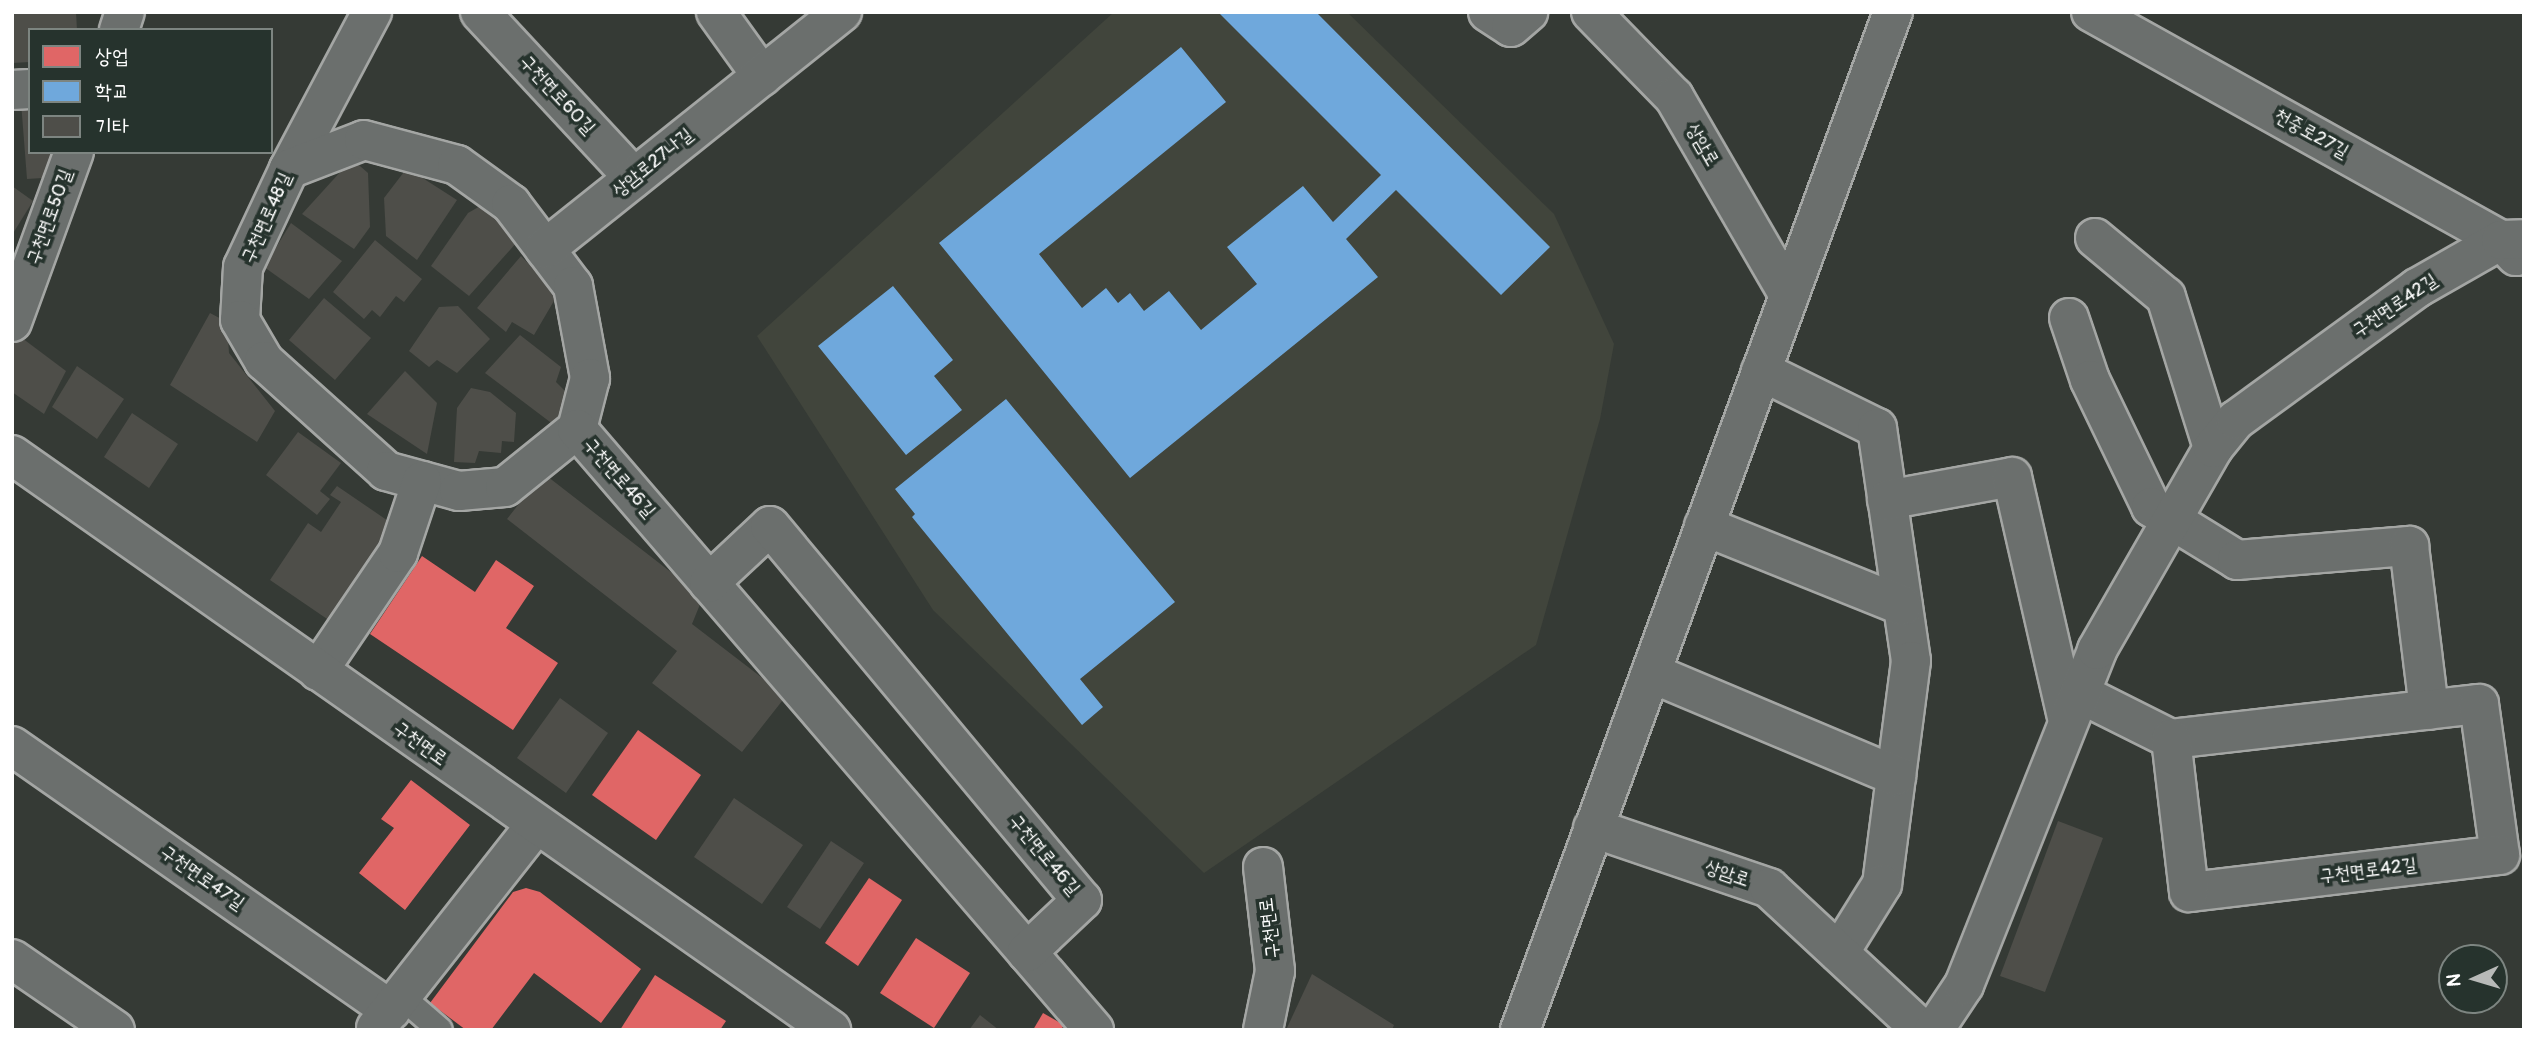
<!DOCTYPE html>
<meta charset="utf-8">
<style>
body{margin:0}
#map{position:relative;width:2536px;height:1042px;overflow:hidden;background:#353a35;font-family:Pangolin,"Poor Story",sans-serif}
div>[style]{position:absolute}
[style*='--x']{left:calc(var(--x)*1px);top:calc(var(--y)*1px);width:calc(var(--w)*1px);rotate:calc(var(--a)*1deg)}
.built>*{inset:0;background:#41453c}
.shops>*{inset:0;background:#e06666}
.schools>*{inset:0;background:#6fa8dc}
.building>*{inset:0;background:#4e4e49}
.roads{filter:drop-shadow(2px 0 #a4a6a4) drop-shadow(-2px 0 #a4a6a4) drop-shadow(0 2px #a4a6a4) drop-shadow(0 -2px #a4a6a4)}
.service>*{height:24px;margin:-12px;padding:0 12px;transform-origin:12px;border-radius:12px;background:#6b6f6d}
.minor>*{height:38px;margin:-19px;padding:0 19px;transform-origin:19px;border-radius:19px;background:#6b6f6d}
.tertiary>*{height:38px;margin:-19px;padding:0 19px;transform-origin:19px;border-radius:19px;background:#6b6f6d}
.secondary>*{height:38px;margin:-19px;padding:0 19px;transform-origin:19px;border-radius:19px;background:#6b6f6d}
span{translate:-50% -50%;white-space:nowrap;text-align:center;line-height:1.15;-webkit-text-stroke:7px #26332d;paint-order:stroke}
.street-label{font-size:19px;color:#fff}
.frame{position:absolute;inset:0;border:14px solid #fff;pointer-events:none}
.legend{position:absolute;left:28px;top:28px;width:245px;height:126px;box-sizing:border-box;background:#26332d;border:2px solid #7d8581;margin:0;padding:9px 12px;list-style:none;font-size:21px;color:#fff}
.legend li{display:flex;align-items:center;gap:14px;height:35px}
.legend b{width:35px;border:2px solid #7d8581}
.north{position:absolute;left:2438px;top:944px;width:70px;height:70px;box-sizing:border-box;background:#26332d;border:2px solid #7d8581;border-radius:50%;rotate:266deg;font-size:19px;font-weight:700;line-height:28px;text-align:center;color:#fff}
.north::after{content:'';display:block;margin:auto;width:24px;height:32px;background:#b8bab8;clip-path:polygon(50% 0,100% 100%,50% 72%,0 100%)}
</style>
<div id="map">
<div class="built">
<i style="clip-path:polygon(1114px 12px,1347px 12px,1554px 214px,1614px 344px,1600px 419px,1536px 645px,1204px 873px,933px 610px,757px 336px)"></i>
</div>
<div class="shops">
<i style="clip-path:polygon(422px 556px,475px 592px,496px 560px,534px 586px,506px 628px,558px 663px,513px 730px,370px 634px)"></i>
<i style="clip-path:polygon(638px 730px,701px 775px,656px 840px,592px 795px)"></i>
<i style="clip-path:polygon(411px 780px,470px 825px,405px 910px,359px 873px,394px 828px,381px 819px)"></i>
<i style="clip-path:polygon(869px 878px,902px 900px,858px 966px,825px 943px)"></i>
<i style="clip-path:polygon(526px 888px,540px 892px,641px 969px,601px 1023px,534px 973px,491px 1030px,466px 1030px,430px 1003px,513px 892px)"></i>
<i style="clip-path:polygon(916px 938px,970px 973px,934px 1028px,880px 993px)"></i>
<i style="clip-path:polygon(655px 975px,726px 1021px,720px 1030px,620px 1030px)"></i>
<i style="clip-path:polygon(1043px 1013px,1064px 1025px,1061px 1030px,1033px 1030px)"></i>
</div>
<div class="schools">
<i style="clip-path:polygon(1218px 12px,1316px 12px,1550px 247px,1501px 295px,1396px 190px,1346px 239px,1378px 277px,1130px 478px,939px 243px,1181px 47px,1226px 102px,1039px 254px,1082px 308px,1106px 288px,1118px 303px,1130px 293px,1144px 311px,1169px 291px,1201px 330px,1257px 284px,1227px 247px,1303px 186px,1333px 222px,1381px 175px)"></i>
<i style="clip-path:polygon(893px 286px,953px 360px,934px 376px,962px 410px,906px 455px,818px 346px)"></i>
<i style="clip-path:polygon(1006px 399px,1175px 602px,1080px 679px,1103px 707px,1082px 725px,912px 517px,915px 514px,895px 489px)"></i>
</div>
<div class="building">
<i style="clip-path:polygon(12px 12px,76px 12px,77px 30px,30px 30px,30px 62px,12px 63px)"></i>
<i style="clip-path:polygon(30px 101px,30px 152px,57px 152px,58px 177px,27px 179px,21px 102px)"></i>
<i style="clip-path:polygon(352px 159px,368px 173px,370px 227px,354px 249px,302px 214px)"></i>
<i style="clip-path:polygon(407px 168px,457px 200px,417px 260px,386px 236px,384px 198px)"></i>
<i style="clip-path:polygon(12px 186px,33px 201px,12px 235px)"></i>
<i style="clip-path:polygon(482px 205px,517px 242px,469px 296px,431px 266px,468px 213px)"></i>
<i style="clip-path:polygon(291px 223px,342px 261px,309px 299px,264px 267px)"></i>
<i style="clip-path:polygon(375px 240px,422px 279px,404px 302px,396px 296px,380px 317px,372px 310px,364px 319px,333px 292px)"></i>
<i style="clip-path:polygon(521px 256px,558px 294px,534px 335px,512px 322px,506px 332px,477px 308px)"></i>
<i style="clip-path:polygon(324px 298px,371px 338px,335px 380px,289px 340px)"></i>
<i style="clip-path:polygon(458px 306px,490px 339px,457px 373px,437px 360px,429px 367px,409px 351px,439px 307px)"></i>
<i style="clip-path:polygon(210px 313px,227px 322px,229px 353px,275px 411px,257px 442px,170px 385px)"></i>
<i style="clip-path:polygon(18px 335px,66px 371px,44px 414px,12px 392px,12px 341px)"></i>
<i style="clip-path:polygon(520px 335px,561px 367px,556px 382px,572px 398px,554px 425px,485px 373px)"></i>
<i style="clip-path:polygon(77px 366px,124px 399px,97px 439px,52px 407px)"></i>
<i style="clip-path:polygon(405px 371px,437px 403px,427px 454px,367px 414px)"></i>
<i style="clip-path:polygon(471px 388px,490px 392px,516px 413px,514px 442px,502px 441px,501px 453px,479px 451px,475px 463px,454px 462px,457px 408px)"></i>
<i style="clip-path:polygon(132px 413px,178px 444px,149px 488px,104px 457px)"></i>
<i style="clip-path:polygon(298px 432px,341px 463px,320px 491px,330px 499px,317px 515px,266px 475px)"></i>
<i style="clip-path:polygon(543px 473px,703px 597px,692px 624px,786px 696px,742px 752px,652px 683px,677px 651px,507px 519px)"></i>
<i style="clip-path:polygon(337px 486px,397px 527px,333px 623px,270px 580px,308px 523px,321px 532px,341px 502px,330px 495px)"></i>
<i style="clip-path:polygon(560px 698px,608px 733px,566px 793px,517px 758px)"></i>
<i style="clip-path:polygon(734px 798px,803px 845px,762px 904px,694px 857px)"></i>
<i style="clip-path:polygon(2058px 821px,2103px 838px,2045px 992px,2000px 976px)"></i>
<i style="clip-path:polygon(831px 841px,864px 863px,820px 929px,787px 907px)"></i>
<i style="clip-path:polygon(1312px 974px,1394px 1025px,1392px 1030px,1286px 1030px)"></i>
<i style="clip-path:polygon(980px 1015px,999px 1030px,969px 1030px)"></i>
</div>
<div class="roads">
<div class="service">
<i style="--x:402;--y:997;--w:50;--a:41"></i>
</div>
<div class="minor">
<i style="--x:372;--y:12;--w:178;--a:117.9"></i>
<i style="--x:289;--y:169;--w:108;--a:115.1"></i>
<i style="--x:243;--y:267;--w:53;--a:93.2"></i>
<i style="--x:240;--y:320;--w:48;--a:59.7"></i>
<i style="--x:264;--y:361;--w:164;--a:42"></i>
<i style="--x:386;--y:471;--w:76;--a:15.3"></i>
<i style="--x:459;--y:491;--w:46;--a:-5"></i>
<i style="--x:505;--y:487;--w:92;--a:-38.9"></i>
<i style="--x:480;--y:12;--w:226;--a:47.1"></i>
<i style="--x:716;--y:12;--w:79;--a:54.3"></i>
<i style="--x:1488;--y:12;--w:27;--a:33"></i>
<i style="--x:1511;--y:27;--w:23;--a:-41"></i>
<i style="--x:1591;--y:12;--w:119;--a:45.7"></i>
<i style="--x:1674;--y:97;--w:229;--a:59.9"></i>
<i style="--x:2091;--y:12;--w:469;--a:29.1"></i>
<i style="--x:2501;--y:240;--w:22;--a:47"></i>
<i style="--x:119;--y:30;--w:19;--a:-72"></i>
<i style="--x:12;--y:90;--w:18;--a:-3"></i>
<i style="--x:289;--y:169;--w:80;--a:-21.1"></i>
<i style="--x:364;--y:140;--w:96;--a:15"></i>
<i style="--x:457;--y:165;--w:67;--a:35.8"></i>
<i style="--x:511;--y:204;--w:103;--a:52.9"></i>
<i style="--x:573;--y:286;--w:94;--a:79.5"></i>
<i style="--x:590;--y:378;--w:53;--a:104.3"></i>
<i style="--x:2095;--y:238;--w:92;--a:39.7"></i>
<i style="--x:2166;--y:297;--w:158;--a:72.7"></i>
<i style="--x:545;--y:249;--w:380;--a:-38.6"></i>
<i style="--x:2069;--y:318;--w:65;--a:71.3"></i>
<i style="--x:2090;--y:380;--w:141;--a:64.3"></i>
<i style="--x:2151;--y:507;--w:101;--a:31.6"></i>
<i style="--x:2237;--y:560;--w:173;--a:-4.7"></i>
<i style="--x:2409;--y:546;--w:165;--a:83"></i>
<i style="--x:12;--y:322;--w:181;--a:-70"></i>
<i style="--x:1761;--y:371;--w:129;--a:26.2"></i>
<i style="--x:1877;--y:428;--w:235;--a:81.7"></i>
<i style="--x:1911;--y:661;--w:225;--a:97.4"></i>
<i style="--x:1882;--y:884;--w:81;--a:121.9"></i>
<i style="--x:577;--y:429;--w:793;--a:49.3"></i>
<i style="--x:1887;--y:500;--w:127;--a:-10.4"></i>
<i style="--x:2012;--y:477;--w:250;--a:77.1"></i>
<i style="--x:1704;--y:526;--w:214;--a:21.9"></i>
<i style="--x:709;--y:583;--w:83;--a:-43.1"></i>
<i style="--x:770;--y:526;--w:487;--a:50.2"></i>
<i style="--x:1082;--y:900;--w:76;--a:136.6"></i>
<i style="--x:318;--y:671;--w:143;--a:-55.9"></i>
<i style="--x:398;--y:553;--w:76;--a:-71.6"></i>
<i style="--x:1651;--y:673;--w:266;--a:22.8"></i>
<i style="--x:2079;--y:693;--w:103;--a:26.6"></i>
<i style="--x:2171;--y:739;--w:310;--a:-6.5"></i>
<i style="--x:2479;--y:704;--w:152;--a:82.1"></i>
<i style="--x:2500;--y:855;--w:313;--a:173.2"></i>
<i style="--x:2189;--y:892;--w:154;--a:-96.7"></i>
<i style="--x:12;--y:746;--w:462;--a:34.9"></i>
<i style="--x:1593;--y:828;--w:186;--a:18.8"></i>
<i style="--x:1769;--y:888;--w:209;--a:42.9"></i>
<i style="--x:1263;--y:867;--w:105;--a:83.4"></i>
<i style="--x:1275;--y:971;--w:60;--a:101.5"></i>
<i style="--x:12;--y:959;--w:125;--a:34.6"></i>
<i style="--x:376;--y:1028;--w:257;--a:-51.8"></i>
<i style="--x:1934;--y:1030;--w:54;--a:-56.3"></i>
<i style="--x:1964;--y:985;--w:360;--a:-68.3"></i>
<i style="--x:2097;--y:650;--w:233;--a:-60.1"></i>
<i style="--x:2213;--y:448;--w:36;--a:-51"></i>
<i style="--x:2236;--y:420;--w:224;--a:-36.1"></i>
<i style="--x:2417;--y:288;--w:97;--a:-29.7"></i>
<i style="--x:2501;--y:240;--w:23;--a:-2"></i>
</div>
<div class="tertiary">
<i style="--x:1520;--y:1030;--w:1084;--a:-69.88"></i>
</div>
<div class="secondary">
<i style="--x:12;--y:455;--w:1001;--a:35.07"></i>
</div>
</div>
<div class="street-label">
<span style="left:557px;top:95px;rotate:47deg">구천면로60길</span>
<span style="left:2311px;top:134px;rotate:29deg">천중로27길</span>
<span style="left:1702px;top:145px;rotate:60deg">상암로</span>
<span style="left:653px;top:163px;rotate:-39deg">상암로27나길</span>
<span style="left:50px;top:217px;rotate:-70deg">구천면로50길</span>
<span style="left:267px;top:218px;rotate:-66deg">구천면로48길</span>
<span style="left:2395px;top:306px;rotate:-34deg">구천면로42길</span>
<span style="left:619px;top:478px;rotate:49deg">구천면로46길</span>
<span style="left:420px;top:744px;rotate:36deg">구천면로</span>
<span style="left:1044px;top:855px;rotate:50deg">구천면로46길</span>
<span style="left:2368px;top:871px;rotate:-7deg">구천면로42길</span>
<span style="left:1727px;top:874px;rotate:19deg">상암로</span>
<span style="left:202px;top:878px;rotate:35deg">구천면로47길</span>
<span style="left:1270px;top:928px;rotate:-97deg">구천면로</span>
</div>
<div class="frame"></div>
<ul class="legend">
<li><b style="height:19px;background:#e06666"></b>상업</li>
<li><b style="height:19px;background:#6fa8dc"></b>학교</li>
<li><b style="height:19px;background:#4e4e49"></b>기타</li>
</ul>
<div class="north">N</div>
</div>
